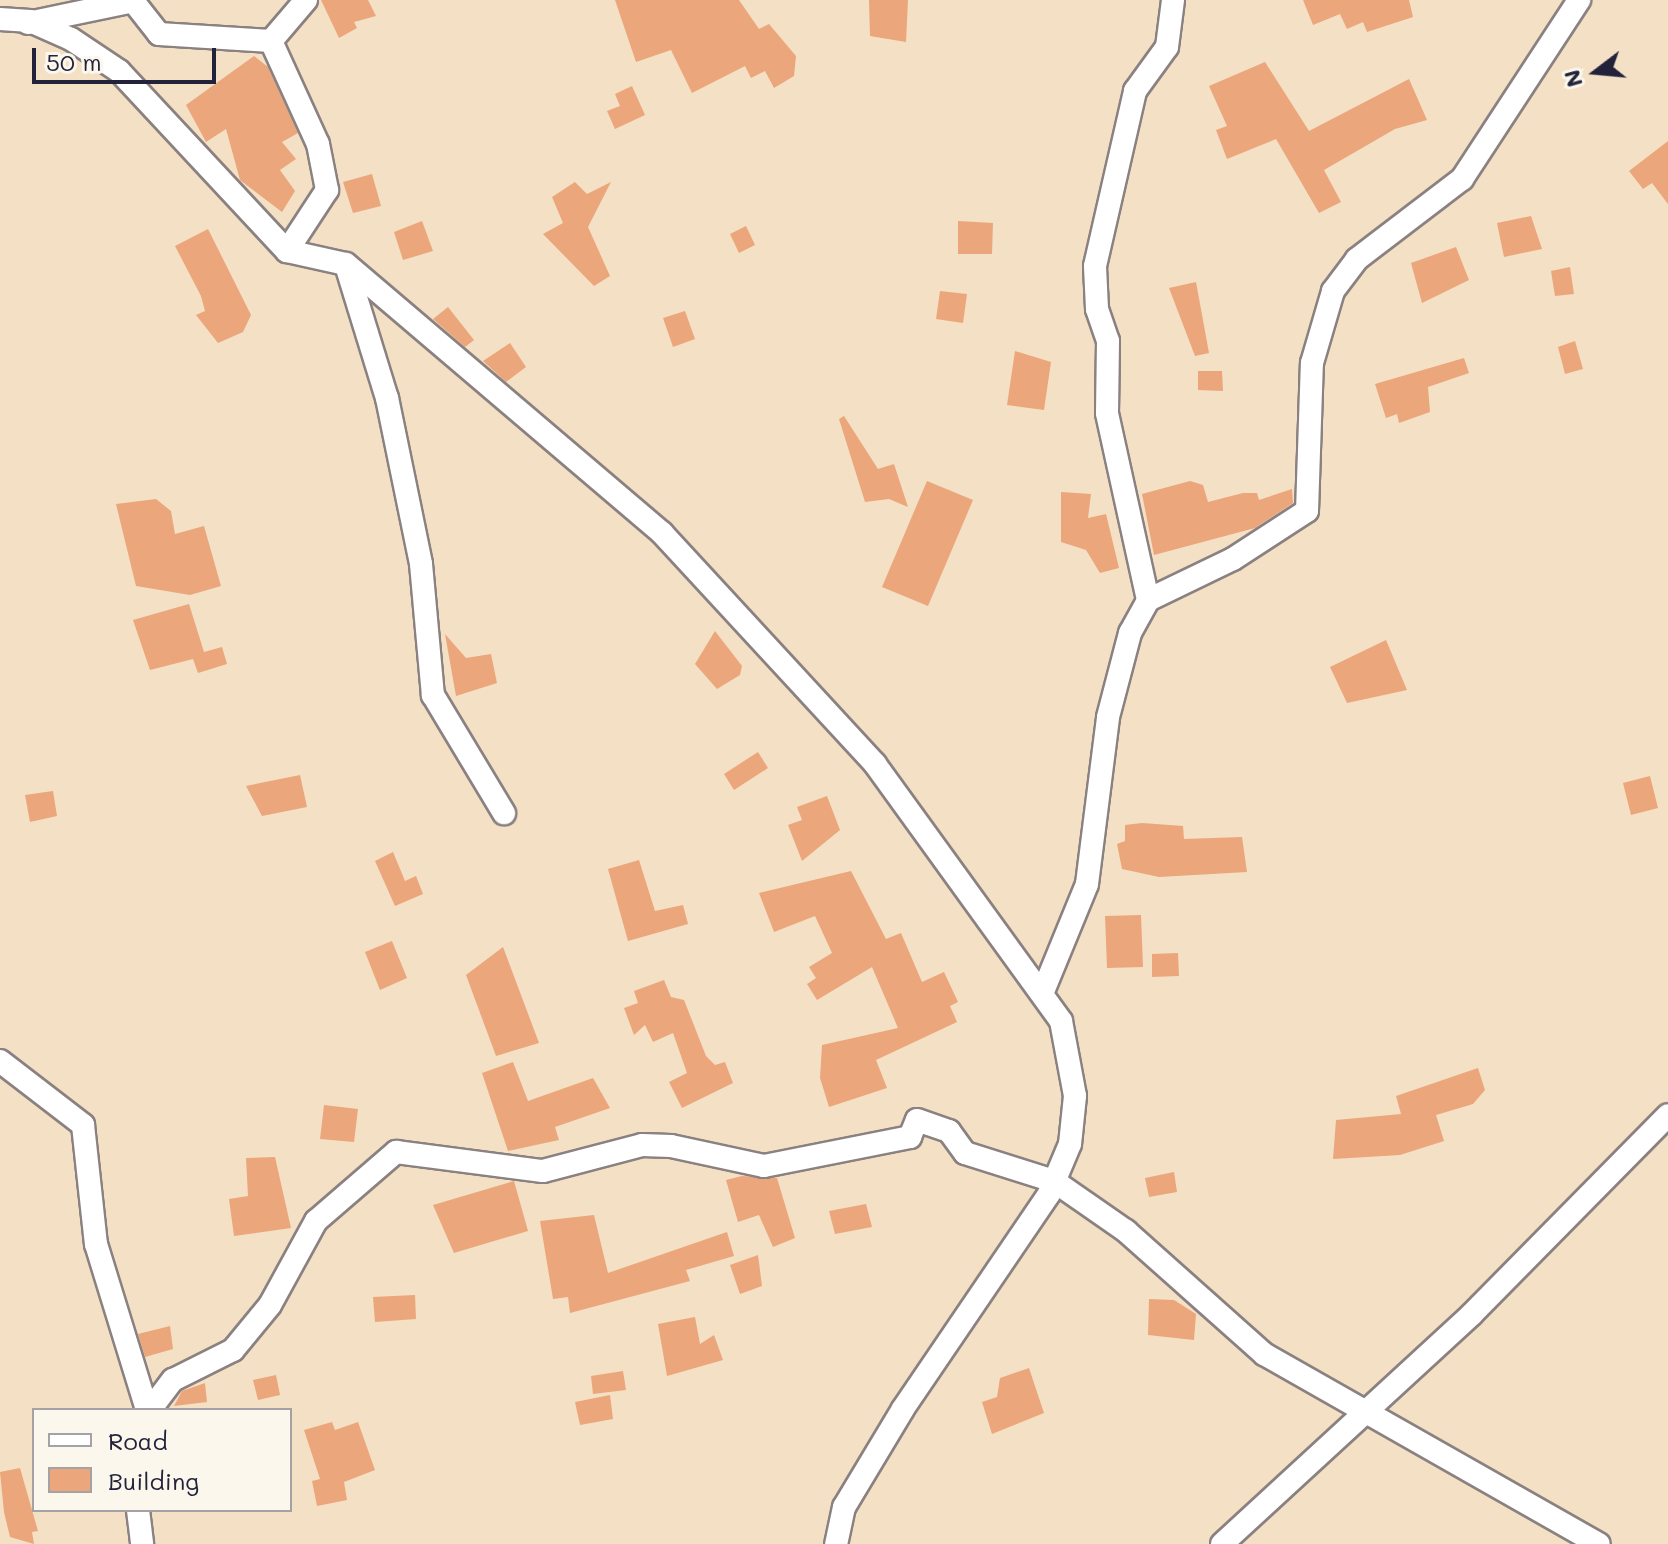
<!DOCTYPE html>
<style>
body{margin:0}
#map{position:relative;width:1668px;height:1544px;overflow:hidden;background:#f3e0c5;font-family:Mali,sans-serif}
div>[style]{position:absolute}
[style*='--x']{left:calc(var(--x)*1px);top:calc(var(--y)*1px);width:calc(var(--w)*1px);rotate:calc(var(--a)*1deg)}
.building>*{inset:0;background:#eca67b}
.roads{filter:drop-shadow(2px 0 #8a8180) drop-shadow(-2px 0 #8a8180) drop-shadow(0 2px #8a8180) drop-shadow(0 -2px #8a8180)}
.street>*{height:22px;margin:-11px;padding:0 11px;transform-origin:11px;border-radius:11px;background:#fff}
span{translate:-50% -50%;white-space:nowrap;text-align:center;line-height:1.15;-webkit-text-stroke:7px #fbf7ec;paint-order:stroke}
.legend{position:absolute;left:32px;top:1408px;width:260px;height:104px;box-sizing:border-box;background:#fbf7ec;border:2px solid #a4a2a5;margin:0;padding:10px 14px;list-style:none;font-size:24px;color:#22223b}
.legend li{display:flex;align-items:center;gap:16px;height:40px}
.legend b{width:40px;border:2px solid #a4a2a5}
.north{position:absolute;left:1556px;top:32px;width:80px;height:80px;-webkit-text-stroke:6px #fbf7ec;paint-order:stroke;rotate:254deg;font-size:22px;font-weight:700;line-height:32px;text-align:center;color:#22223b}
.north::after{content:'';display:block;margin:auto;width:28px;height:36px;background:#22223b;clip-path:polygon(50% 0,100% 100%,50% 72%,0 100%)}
.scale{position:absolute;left:32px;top:48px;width:184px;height:36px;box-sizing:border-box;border:4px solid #22223b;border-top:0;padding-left:10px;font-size:24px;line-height:28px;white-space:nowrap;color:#22223b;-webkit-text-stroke:6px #fbf7ec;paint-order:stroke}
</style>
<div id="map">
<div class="building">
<i style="clip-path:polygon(321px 0,368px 0,376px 16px,354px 22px,357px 28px,339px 38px)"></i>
<i style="clip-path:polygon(615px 0,739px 0,759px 29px,769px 24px,796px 56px,794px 76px,774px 88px,765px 71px,751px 78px,745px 66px,692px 93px,671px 50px,636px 62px)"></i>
<i style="clip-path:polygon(869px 0,908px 0,906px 42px,870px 36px)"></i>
<i style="clip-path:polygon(1303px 0,1409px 0,1413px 17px,1367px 32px,1363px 22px,1347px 29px,1340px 14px,1313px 25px)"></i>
<i style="clip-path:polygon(254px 56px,268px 67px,298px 133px,282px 142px,296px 159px,280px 170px,295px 191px,282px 212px,240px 180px,226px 129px,206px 142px,186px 105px)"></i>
<i style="clip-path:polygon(1265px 62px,1309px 131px,1409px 79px,1427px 120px,1395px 129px,1324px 170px,1341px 202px,1319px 213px,1276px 139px,1227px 159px,1216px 130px,1227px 126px,1209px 86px)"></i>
<i style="clip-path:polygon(632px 86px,645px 115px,615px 129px,607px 111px,620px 106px,615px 94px)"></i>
<i style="clip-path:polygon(1668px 141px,1668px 204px,1652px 183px,1643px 189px,1629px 171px)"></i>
<i style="clip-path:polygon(372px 174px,381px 206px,353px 213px,343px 182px)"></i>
<i style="clip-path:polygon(575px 182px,587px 194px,611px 182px,588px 227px,610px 276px,594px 286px,543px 234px,563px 223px,552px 197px)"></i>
<i style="clip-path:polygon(1531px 216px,1542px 249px,1504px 257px,1497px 223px)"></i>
<i style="clip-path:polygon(422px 221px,433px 251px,403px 260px,394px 232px)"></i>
<i style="clip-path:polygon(958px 221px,993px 223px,992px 254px,958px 254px)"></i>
<i style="clip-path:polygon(746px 226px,755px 245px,739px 253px,730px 234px)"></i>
<i style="clip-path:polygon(208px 229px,251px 315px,243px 332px,218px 343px,196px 315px,205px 311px,201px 296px,175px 246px)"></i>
<i style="clip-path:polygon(1456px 247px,1469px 280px,1422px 303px,1411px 263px)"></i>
<i style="clip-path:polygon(1570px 267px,1574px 294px,1555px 296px,1551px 271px)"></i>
<i style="clip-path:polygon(1196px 282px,1209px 353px,1195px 356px,1169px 288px)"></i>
<i style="clip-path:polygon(940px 291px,967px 294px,963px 323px,936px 319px)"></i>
<i style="clip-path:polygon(448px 307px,474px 340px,465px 347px,433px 319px)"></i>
<i style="clip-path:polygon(685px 311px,695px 339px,673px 347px,663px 318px)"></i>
<i style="clip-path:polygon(1575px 341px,1583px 369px,1565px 374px,1558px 347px)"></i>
<i style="clip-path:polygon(510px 343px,526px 367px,506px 382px,483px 361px)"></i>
<i style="clip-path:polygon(1015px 351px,1051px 362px,1044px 410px,1007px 405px)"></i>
<i style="clip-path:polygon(1464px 358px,1469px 373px,1428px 387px,1430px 412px,1399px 423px,1397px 414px,1386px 418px,1375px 384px)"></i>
<i style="clip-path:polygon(1198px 371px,1222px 371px,1223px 391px,1198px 390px)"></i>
<i style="clip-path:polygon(844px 416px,878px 469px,894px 464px,908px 507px,889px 499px,865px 502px,839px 419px)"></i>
<i style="clip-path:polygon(927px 481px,973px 500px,928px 606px,882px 587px)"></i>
<i style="clip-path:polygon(1190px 481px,1203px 485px,1208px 502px,1243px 493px,1257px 493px,1259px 500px,1292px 489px,1293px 503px,1255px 528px,1154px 555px,1142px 494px)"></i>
<i style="clip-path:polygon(1061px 492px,1091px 494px,1088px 518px,1106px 514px,1119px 568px,1100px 573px,1086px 550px,1061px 542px)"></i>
<i style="clip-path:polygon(156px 499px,171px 511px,175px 534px,204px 526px,221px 586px,190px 595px,136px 586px,116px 504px)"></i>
<i style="clip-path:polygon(189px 604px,204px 652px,222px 647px,227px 664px,198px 673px,193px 659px,150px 670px,133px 620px)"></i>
<i style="clip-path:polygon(715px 631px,742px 666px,740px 675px,717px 689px,695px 664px)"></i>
<i style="clip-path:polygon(445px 634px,466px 658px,491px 654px,497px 683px,456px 696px)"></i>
<i style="clip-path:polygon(1386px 640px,1407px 690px,1347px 703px,1330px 667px)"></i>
<i style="clip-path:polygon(758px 752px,768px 768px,734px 790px,724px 774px)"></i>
<i style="clip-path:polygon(300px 775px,307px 807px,262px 816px,246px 786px)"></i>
<i style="clip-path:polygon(1650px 776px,1658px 808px,1631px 815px,1623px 783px)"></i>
<i style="clip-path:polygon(53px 791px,57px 816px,30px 822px,25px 795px)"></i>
<i style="clip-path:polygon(827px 796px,840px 830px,802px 861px,788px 825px,802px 820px,797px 807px)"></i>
<i style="clip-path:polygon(1142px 823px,1183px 826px,1184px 839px,1242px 837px,1247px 872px,1159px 877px,1122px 869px,1117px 844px,1125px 841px,1125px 825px)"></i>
<i style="clip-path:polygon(393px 852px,405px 881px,416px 876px,423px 894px,395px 906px,375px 861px)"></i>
<i style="clip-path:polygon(639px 860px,655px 911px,683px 905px,688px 924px,628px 941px,608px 869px)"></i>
<i style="clip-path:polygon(851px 871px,886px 939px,901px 933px,922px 982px,944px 972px,958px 1002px,950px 1006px,957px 1022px,876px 1060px,887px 1088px,829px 1107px,820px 1078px,822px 1045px,898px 1028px,872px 967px,817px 1000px,807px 984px,816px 978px,809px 967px,832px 953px,815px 916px,774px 932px,759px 893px)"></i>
<i style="clip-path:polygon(1141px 915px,1143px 967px,1107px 968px,1105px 916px)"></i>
<i style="clip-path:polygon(392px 941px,407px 978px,380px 990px,365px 952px)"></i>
<i style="clip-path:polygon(503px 947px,539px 1043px,496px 1056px,466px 975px)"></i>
<i style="clip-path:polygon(1178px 953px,1179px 976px,1152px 977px,1152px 954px)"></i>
<i style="clip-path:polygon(664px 980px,671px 997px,684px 1000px,706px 1056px,715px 1065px,725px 1062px,733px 1083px,682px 1108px,669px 1082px,687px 1073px,673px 1033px,653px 1042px,645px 1025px,634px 1035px,624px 1008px,638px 1003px,634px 991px)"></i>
<i style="clip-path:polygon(513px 1062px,528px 1101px,593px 1078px,610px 1108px,555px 1127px,559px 1140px,508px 1151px,482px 1073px)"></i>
<i style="clip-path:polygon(1478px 1068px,1485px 1090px,1473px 1104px,1436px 1115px,1444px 1141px,1400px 1155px,1333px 1159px,1336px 1120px,1401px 1114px,1396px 1096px)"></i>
<i style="clip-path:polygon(324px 1105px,358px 1109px,354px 1142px,320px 1139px)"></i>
<i style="clip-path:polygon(275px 1157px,291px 1228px,234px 1236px,229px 1199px,248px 1196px,246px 1158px)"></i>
<i style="clip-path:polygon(1174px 1172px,1177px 1192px,1149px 1197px,1145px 1178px)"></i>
<i style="clip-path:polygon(742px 1176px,777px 1178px,795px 1238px,773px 1247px,759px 1215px,738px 1222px,726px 1180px)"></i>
<i style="clip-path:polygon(514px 1181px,528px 1231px,454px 1253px,433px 1205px)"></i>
<i style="clip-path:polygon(866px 1204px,872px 1227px,835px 1234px,829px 1211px)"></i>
<i style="clip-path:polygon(594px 1215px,608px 1273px,727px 1232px,734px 1256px,686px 1270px,690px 1281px,570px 1313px,568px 1297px,553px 1299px,540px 1221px)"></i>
<i style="clip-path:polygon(758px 1255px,762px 1286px,740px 1294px,730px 1265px)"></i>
<i style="clip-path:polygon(415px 1295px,416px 1319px,375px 1322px,373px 1297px)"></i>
<i style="clip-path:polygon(1149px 1299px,1174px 1300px,1196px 1314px,1194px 1340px,1148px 1335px)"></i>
<i style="clip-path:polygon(695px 1317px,700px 1344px,714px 1335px,723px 1360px,667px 1376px,658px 1324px)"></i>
<i style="clip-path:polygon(170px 1326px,173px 1349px,145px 1357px,138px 1334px)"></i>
<i style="clip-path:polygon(1029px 1368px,1044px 1413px,992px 1434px,982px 1402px,997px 1397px,1000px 1378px)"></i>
<i style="clip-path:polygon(623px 1371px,626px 1390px,593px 1394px,591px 1376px)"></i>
<i style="clip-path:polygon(276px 1375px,280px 1395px,258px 1400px,253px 1380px)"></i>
<i style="clip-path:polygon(205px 1383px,207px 1402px,174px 1406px,182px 1391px)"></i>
<i style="clip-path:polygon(610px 1395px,613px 1419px,580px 1425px,575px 1402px)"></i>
<i style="clip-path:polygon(332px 1422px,335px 1430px,358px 1422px,375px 1470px,344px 1482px,347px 1500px,317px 1506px,312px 1481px,320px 1479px,304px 1430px)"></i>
<i style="clip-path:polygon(20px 1468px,38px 1531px,32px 1532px,34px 1544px,10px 1537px,4px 1512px,0 1472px)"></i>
</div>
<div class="roads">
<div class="street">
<i style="--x:0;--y:19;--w:30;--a:4"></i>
<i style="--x:30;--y:21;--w:45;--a:23.7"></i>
<i style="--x:71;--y:39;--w:58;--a:33.7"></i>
<i style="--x:119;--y:71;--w:246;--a:47"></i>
<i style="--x:287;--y:251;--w:60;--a:12.4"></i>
<i style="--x:346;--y:264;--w:415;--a:40.4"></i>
<i style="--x:662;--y:533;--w:314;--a:47.3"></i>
<i style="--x:875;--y:764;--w:317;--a:54.1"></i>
<i style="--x:1061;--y:1021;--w:76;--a:79.4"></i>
<i style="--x:1075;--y:1096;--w:48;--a:95.9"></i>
<i style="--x:1070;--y:1144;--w:54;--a:112.8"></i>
<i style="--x:1049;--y:1194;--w:260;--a:124.2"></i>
<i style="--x:903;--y:1409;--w:114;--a:121"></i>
<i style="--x:844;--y:1507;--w:38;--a:102"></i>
<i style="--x:28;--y:23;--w:107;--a:-11.8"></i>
<i style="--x:133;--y:1;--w:42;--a:51.8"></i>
<i style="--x:159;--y:34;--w:112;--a:3.6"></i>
<i style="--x:271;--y:41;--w:54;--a:-49.5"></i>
<i style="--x:271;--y:41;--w:113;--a:65.5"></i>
<i style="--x:318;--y:144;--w:47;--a:78.9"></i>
<i style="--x:327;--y:190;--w:73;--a:123.3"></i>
<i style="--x:346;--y:265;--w:139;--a:72.9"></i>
<i style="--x:387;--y:398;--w:169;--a:78.4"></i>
<i style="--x:421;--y:564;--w:132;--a:84.8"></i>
<i style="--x:433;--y:695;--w:138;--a:59"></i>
<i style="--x:1148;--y:600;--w:191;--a:-102.4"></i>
<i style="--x:1107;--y:413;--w:72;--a:-89.2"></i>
<i style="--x:1108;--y:341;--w:34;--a:-109"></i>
<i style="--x:1097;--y:309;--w:43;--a:-92.7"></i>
<i style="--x:1095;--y:266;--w:180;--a:-77.1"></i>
<i style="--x:1135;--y:91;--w:54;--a:-54"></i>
<i style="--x:1167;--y:47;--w:47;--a:-82.7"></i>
<i style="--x:1044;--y:989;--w:113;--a:-67.7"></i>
<i style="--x:1087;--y:884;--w:168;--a:-82.8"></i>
<i style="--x:1108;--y:717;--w:87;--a:-75.3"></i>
<i style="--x:1130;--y:633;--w:38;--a:-61"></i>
<i style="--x:1148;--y:600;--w:94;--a:-25.8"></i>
<i style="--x:1233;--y:559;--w:88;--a:-33"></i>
<i style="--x:1307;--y:511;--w:148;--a:-88.1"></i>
<i style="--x:1312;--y:363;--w:75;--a:-73.7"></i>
<i style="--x:1333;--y:291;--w:40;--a:-53"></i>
<i style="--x:1357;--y:259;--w:132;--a:-37.3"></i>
<i style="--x:1462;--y:179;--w:214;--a:-56.8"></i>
<i style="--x:0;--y:1061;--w:105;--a:37.6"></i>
<i style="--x:83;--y:1125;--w:120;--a:83.8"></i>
<i style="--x:96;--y:1244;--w:174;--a:72.9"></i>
<i style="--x:150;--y:1410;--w:38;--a:-53"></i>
<i style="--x:173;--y:1380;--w:67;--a:-26.6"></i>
<i style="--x:233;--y:1350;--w:58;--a:-50.6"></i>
<i style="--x:270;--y:1305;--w:96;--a:-61.3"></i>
<i style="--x:316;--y:1221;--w:106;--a:-40.8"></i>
<i style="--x:396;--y:1152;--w:148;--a:7.4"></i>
<i style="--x:543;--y:1171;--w:102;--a:-14.7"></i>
<i style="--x:642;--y:1145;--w:29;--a:2"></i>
<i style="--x:671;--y:1146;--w:95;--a:12.1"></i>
<i style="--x:764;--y:1166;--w:149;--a:-11.2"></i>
<i style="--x:910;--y:1137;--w:18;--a:-68"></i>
<i style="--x:917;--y:1120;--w:34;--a:19"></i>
<i style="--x:949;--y:1131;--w:27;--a:54"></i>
<i style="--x:965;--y:1153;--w:93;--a:17.5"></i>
<i style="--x:1054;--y:1181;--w:88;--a:34.8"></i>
<i style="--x:1126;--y:1231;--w:185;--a:41.7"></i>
<i style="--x:1264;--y:1354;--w:385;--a:29.6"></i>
<i style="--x:138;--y:1510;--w:34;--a:83"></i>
<i style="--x:1222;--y:1544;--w:340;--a:-42.6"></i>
<i style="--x:1472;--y:1314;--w:279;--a:-45.4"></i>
</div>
</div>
<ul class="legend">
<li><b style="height:10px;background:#fff"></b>Road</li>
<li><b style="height:22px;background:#eca67b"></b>Building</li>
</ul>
<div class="north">N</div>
<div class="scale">50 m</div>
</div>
